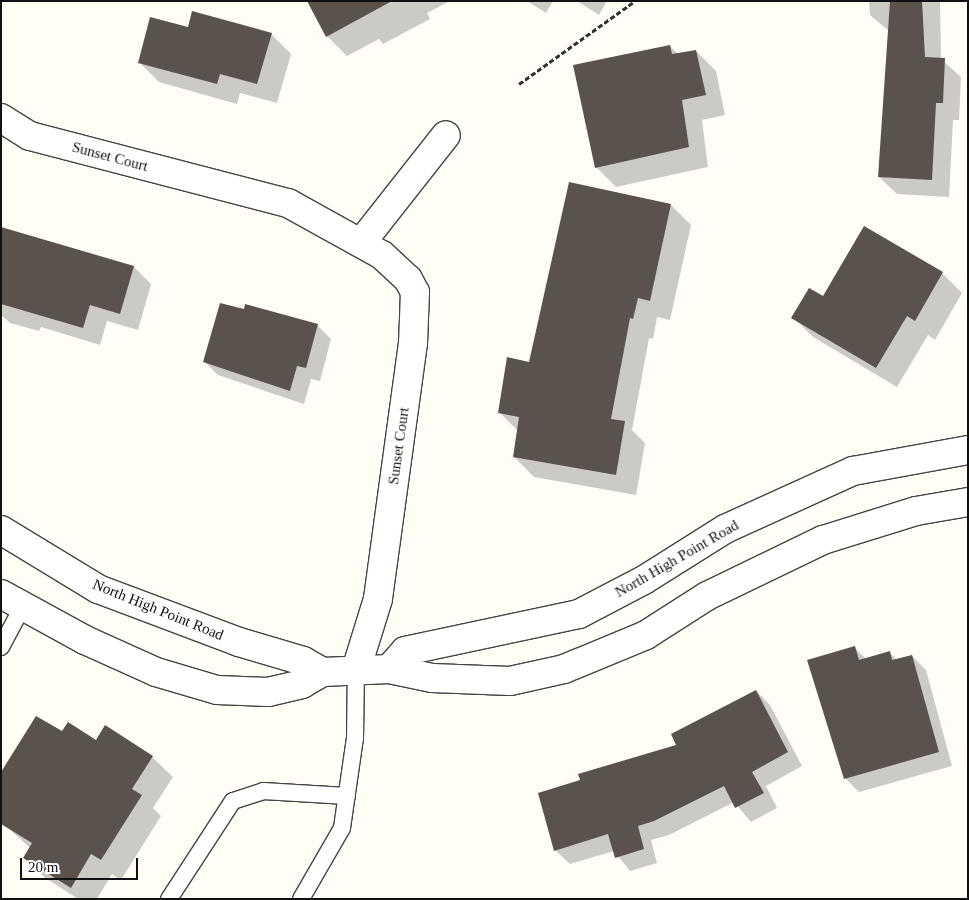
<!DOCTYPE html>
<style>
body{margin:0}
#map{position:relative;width:969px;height:900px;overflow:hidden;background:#fffdf5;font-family:"Times New Roman",serif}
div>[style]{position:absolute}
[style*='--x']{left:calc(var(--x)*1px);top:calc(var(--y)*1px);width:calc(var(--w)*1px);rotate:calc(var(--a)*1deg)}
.shadow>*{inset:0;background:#0003}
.building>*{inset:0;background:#5a524d}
.path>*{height:3px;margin-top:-1.5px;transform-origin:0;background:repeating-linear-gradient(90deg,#333 0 5px,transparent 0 7.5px)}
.roads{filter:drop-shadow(1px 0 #444) drop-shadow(-1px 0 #444) drop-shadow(0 1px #444) drop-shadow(0 -1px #444)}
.service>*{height:16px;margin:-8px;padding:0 8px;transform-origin:8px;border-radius:8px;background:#fff}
.minor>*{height:28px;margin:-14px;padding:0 14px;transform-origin:14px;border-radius:14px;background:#fff}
.tertiary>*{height:28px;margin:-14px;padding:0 14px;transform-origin:14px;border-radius:14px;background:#fff}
span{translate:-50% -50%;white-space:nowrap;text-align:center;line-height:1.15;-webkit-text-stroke:5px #fff;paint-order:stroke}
.street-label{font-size:15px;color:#111}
.frame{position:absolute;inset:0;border:2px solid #111;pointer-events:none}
.scale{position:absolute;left:20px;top:858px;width:118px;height:22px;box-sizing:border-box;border:2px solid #111;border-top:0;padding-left:6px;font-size:15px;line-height:18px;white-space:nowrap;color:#111;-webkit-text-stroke:4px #fff;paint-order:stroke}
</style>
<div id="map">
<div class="shadow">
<i style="clip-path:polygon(308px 1px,450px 1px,427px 13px,430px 19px,383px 44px,379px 39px,347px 56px,327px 36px)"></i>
<i style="clip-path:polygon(527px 1px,553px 1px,546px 13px)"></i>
<i style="clip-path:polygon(577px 1px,607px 1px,599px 15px)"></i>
<i style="clip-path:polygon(869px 1px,940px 1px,941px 59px,961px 77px,959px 120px,953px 120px,949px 197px,897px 194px,879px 177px,890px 32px,870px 15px)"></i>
<i style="clip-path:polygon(189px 29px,271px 34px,291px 54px,277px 103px,240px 93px,237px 104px,159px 82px,139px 62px)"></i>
<i style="clip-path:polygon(670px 46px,678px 54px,696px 51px,716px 71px,725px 115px,702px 120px,708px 167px,616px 187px,596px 167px)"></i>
<i style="clip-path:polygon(570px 184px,671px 205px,691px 225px,670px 320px,657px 317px,653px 339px,649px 338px,632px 430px,645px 443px,636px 495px,534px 477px,514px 457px,518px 431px,499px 412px,530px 363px)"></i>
<i style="clip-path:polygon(5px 230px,134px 267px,151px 284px,138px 330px,107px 321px,100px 345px,41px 327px,39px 331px,10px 323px,1px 315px,1px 241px)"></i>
<i style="clip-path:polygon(942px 273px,962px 293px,935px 340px,928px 335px,897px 387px,813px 337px,793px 317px,823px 298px)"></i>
<i style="clip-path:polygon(245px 311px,317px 325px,331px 339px,320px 381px,311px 379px,304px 404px,218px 375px,204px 361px)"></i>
<i style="clip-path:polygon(855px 648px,866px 659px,889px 652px,897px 660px,912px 656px,926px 670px,952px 766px,859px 792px,845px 778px)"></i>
<i style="clip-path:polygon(756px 691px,770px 705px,802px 766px,766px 786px,777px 808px,751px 822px,734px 802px,669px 835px,651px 840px,657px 863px,630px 871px,614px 851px,570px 864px,555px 850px,582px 781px,678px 745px)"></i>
<i style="clip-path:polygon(62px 733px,152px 757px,173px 777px,153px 808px,161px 816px,121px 880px,112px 874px,97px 899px,78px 899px,44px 877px,24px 857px,30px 848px,5px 825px)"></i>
</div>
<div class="building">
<i style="clip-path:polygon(307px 1px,392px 1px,326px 37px)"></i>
<i style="clip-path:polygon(890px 1px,922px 1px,925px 57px,945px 58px,943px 103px,936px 103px,932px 180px,878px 177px)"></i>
<i style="clip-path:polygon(192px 11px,272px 33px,257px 84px,220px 74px,217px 84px,138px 63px,150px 17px,188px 27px)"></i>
<i style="clip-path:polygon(670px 45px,672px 54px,696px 50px,706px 95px,682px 100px,689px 147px,595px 168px,573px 65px)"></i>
<i style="clip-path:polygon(569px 182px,671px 204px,650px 301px,638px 298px,633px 319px,630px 318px,611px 419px,625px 421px,616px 475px,513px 457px,519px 417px,498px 413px,507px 357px,529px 362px)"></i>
<i style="clip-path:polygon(864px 226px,943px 272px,915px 321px,907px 316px,876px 368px,791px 318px,809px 288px,823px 296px)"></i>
<i style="clip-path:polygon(1px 227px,134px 266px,120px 314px,90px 305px,83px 328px,1px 304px)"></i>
<i style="clip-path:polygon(220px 303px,244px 309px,245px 304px,318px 324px,306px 368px,297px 366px,290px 391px,203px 362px)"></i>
<i style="clip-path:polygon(855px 646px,859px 660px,890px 651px,892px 660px,912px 655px,939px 752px,844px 779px,807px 660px)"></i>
<i style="clip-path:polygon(756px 690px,788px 752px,752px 772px,764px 793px,735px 808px,724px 786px,654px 821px,638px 826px,644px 849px,615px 858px,608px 834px,554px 851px,538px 793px,580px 780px,578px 774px,676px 745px,671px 734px)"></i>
<i style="clip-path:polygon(36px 716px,62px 731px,68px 722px,96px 740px,105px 725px,153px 756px,132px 789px,142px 795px,101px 860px,91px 854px,71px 888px,23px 858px,32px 843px,1px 824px,1px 772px)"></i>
</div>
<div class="path">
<i style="--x:519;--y:84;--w:143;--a:-35.6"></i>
</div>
<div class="roads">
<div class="service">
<i style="--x:1;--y:647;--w:47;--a:-61.8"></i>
<i style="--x:169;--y:899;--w:117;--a:-56.9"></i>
<i style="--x:233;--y:801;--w:32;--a:-18"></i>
<i style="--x:263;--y:791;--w:84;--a:3.4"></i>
<i style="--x:301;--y:899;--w:82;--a:-60"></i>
<i style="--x:342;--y:828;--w:91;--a:-81.8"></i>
<i style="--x:355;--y:738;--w:68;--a:-89.2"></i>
</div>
<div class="minor">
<i style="--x:1;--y:118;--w:34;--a:32"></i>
<i style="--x:30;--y:136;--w:267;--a:14.6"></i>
<i style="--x:288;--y:203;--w:107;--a:29"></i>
<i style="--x:382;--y:255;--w:35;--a:43"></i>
<i style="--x:408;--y:279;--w:15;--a:62"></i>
<i style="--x:415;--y:292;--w:51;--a:92.2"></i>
<i style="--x:413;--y:343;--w:258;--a:97.8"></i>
<i style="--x:378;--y:599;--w:74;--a:107.2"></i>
<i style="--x:361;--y:243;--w:137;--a:-51.8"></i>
</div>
<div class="tertiary">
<i style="--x:1;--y:530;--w:114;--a:31.3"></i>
<i style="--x:98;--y:589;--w:151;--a:20.6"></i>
<i style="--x:239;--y:642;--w:67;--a:16.5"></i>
<i style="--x:303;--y:661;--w:23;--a:29"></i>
<i style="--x:1;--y:594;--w:96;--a:28.7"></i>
<i style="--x:85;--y:640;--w:78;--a:24.3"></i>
<i style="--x:156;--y:672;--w:64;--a:16.4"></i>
<i style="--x:217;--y:690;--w:51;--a:2.2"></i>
<i style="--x:268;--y:692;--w:35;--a:-13"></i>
<i style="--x:302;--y:684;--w:24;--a:-30"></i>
<i style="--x:323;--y:672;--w:66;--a:-2.6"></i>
<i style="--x:389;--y:669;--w:44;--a:11.8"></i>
<i style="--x:432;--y:678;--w:78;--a:2.2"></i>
<i style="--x:510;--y:681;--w:55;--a:-12.5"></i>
<i style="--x:564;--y:669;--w:89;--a:-22.5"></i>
<i style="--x:646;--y:635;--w:72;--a:-32.6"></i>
<i style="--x:707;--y:596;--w:129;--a:-25.8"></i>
<i style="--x:823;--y:540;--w:97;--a:-17.3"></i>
<i style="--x:916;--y:511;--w:53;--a:-9.8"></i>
<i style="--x:389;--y:669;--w:24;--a:-48"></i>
<i style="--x:405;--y:651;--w:178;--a:-12"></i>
<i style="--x:579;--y:614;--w:73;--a:-27.6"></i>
<i style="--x:644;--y:580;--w:96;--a:-32.2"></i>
<i style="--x:725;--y:529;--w:141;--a:-24.4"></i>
<i style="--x:853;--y:471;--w:117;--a:-10.3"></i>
</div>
</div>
<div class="street-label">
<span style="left:110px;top:157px;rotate:15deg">Sunset Court</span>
<span style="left:399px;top:446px;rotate:-82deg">Sunset Court</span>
<span style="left:677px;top:559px;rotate:-30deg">North High Point Road</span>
<span style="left:158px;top:610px;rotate:22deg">North High Point Road</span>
</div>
<div class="frame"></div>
<div class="scale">20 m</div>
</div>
